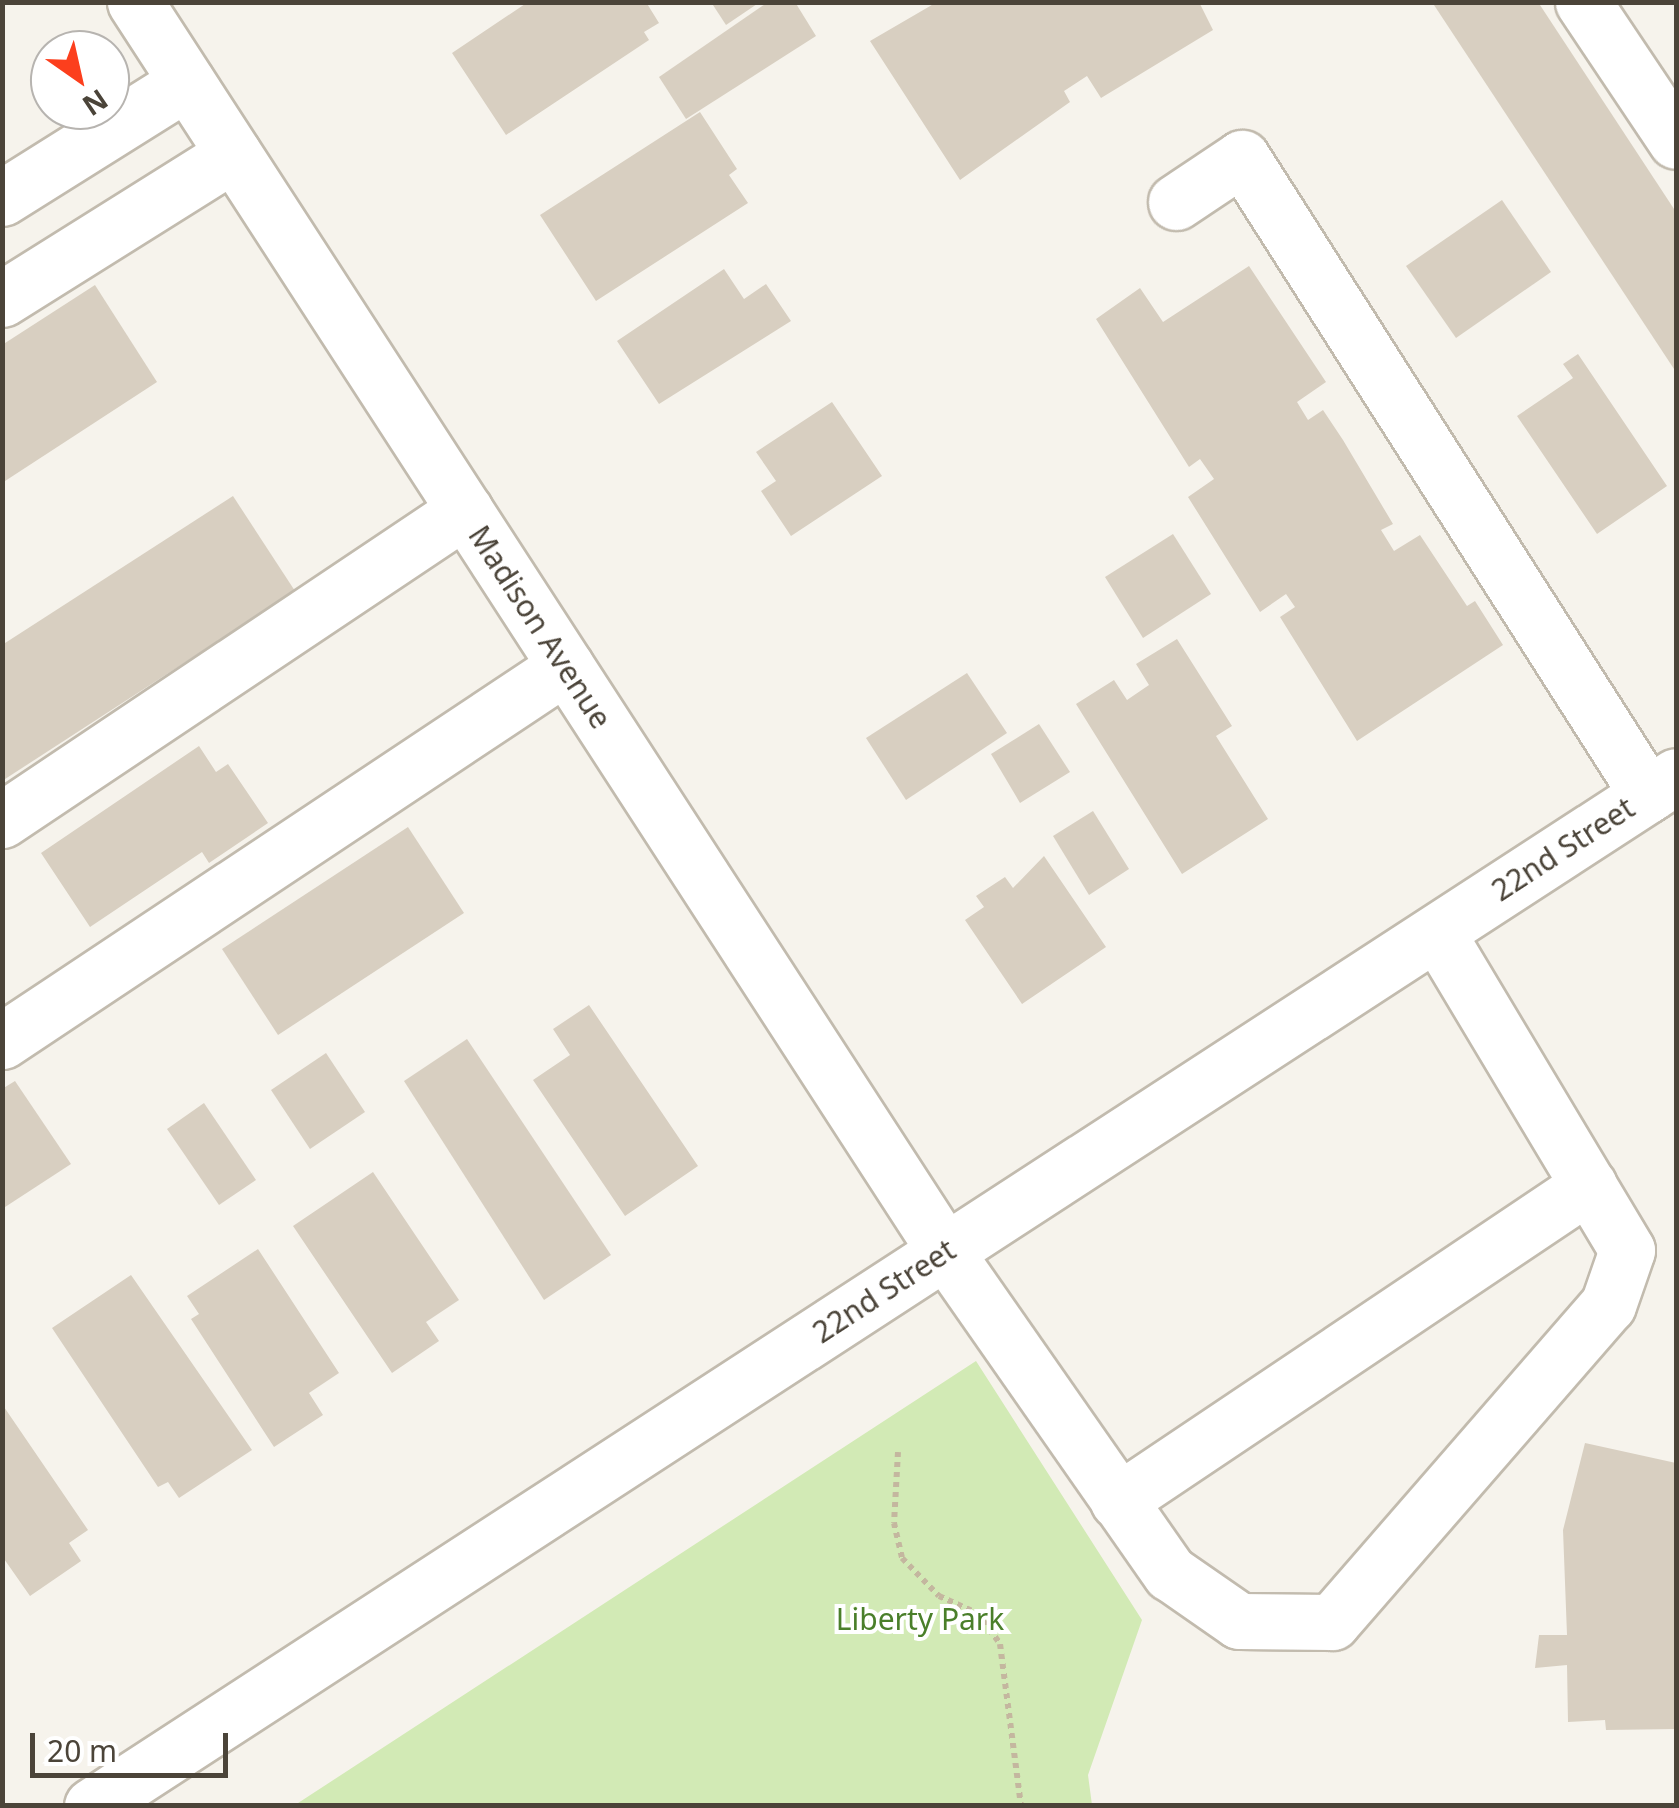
<!DOCTYPE html>
<style>
body{margin:0}
#map{position:relative;width:1679px;height:1808px;overflow:hidden;background:#f6f3ec;font-family:"Noto Sans",sans-serif}
div>[style]{position:absolute}
[style*='--x']{left:calc(var(--x)*1px);top:calc(var(--y)*1px);width:calc(var(--w)*1px);rotate:calc(var(--a)*1deg)}
.green>*{inset:0;background:#d2eab5}
.building>*{inset:0;background:#d8cfc1}
.path>*{height:6px;margin-top:-3px;transform-origin:0;background:repeating-linear-gradient(90deg,#c4b79f 0 5px,transparent 0 10px)}
.roads{filter:drop-shadow(2px 0 #c2bbae) drop-shadow(-2px 0 #c2bbae) drop-shadow(0 2px #c2bbae) drop-shadow(0 -2px #c2bbae)}
.minor>*{height:55px;margin:-27.5px;padding:0 27.5px;transform-origin:27.5px;border-radius:27.5px;background:#fff}
span{translate:-50% -50%;white-space:nowrap;text-align:center;line-height:1.15;-webkit-text-stroke:8px #fff;paint-order:stroke}
.street-label{font-size:30px;color:#4b4439}
.park-label{font-size:30px;color:#4a7f2a}
.frame{position:absolute;inset:0;border:5px solid #4b4439;pointer-events:none}
.north{position:absolute;left:30px;top:30px;width:100px;height:100px;box-sizing:border-box;background:#fff;border:2px solid #b7b4b0;border-radius:50%;rotate:146deg;font-size:28px;font-weight:700;line-height:40px;text-align:center;color:#4b4439}
.north::after{content:'';display:block;margin:auto;width:35px;height:45px;background:#fc3f1d;clip-path:polygon(50% 0,100% 100%,50% 72%,0 100%)}
.scale{position:absolute;left:30px;top:1733px;width:198px;height:45px;box-sizing:border-box;border:5px solid #4b4439;border-top:0;padding-left:12px;font-size:30px;line-height:35px;white-space:nowrap;color:#4b4439;-webkit-text-stroke:8px #fff;paint-order:stroke}
</style>
<div id="map">
<div class="green">
<i style="clip-path:polygon(976px 1361px,1142px 1620px,1088px 1775px,1092px 1805px,295px 1805px)"></i>
</div>
<div class="building">
<i style="clip-path:polygon(528px 2px,646px 2px,659px 23px,644px 32px,649px 40px,506px 135px,452px 53px)"></i>
<i style="clip-path:polygon(711px 2px,760px 2px,726px 25px)"></i>
<i style="clip-path:polygon(768px 2px,795px 2px,816px 36px,686px 119px,659px 77px)"></i>
<i style="clip-path:polygon(937px 2px,1199px 2px,1213px 30px,1101px 98px,1087px 76px,1064px 91px,1070px 102px,960px 180px,870px 41px)"></i>
<i style="clip-path:polygon(1432px 2px,1538px 2px,1676px 212px,1676px 372px)"></i>
<i style="clip-path:polygon(700px 112px,737px 169px,729px 175px,748px 203px,596px 301px,540px 215px)"></i>
<i style="clip-path:polygon(1502px 200px,1551px 272px,1456px 338px,1406px 266px)"></i>
<i style="clip-path:polygon(1249px 266px,1326px 382px,1297px 402px,1308px 420px,1323px 410px,1343px 440px,1393px 524px,1381px 530px,1394px 551px,1420px 535px,1467px 606px,1475px 601px,1503px 645px,1357px 741px,1280px 617px,1295px 607px,1286px 594px,1260px 612px,1188px 497px,1214px 479px,1200px 459px,1189px 467px,1096px 319px,1140px 288px,1163px 322px)"></i>
<i style="clip-path:polygon(724px 269px,744px 299px,766px 284px,791px 321px,659px 404px,617px 341px)"></i>
<i style="clip-path:polygon(95px 285px,157px 382px,2px 483px,2px 345px)"></i>
<i style="clip-path:polygon(1578px 354px,1667px 486px,1597px 534px,1517px 416px,1573px 378px,1563px 364px)"></i>
<i style="clip-path:polygon(832px 402px,882px 476px,791px 536px,761px 491px,776px 481px,756px 452px)"></i>
<i style="clip-path:polygon(233px 496px,295px 591px,2px 781px,2px 645px)"></i>
<i style="clip-path:polygon(1173px 534px,1211px 594px,1143px 638px,1105px 577px)"></i>
<i style="clip-path:polygon(1177px 639px,1232px 726px,1216px 736px,1268px 819px,1182px 874px,1076px 704px,1114px 680px,1127px 700px,1149px 685px,1136px 664px)"></i>
<i style="clip-path:polygon(967px 673px,1007px 733px,906px 800px,866px 738px)"></i>
<i style="clip-path:polygon(1039px 724px,1070px 772px,1020px 803px,991px 754px)"></i>
<i style="clip-path:polygon(199px 746px,216px 772px,228px 764px,268px 823px,209px 863px,202px 852px,90px 927px,41px 853px)"></i>
<i style="clip-path:polygon(1093px 811px,1129px 869px,1089px 895px,1053px 836px)"></i>
<i style="clip-path:polygon(408px 827px,464px 913px,278px 1035px,222px 949px)"></i>
<i style="clip-path:polygon(1044px 856px,1106px 947px,1022px 1004px,965px 920px,984px 907px,976px 896px,1005px 877px,1013px 888px)"></i>
<i style="clip-path:polygon(589px 1005px,698px 1166px,625px 1216px,533px 1080px,570px 1055px,553px 1029px)"></i>
<i style="clip-path:polygon(467px 1039px,611px 1255px,544px 1300px,404px 1081px)"></i>
<i style="clip-path:polygon(326px 1053px,365px 1112px,310px 1149px,271px 1090px)"></i>
<i style="clip-path:polygon(15px 1081px,71px 1164px,2px 1209px,2px 1089px)"></i>
<i style="clip-path:polygon(204px 1103px,256px 1180px,219px 1205px,167px 1129px)"></i>
<i style="clip-path:polygon(373px 1172px,459px 1300px,426px 1322px,439px 1341px,392px 1373px,293px 1226px)"></i>
<i style="clip-path:polygon(258px 1249px,339px 1373px,309px 1393px,323px 1415px,274px 1447px,191px 1319px,199px 1314px,187px 1296px)"></i>
<i style="clip-path:polygon(131px 1275px,252px 1450px,179px 1498px,168px 1482px,158px 1487px,52px 1328px)"></i>
<i style="clip-path:polygon(2px 1404px,88px 1530px,69px 1543px,81px 1561px,30px 1596px,2px 1556px)"></i>
<i style="clip-path:polygon(1585px 1443px,1676px 1463px,1676px 1729px,1606px 1730px,1605px 1720px,1568px 1722px,1567px 1665px,1535px 1668px,1539px 1635px,1567px 1635px,1563px 1530px)"></i>
</div>
<div class="path">
<i style="--x:898;--y:1452;--w:71;--a:93.2"></i>
<i style="--x:894;--y:1523;--w:36;--a:77"></i>
<i style="--x:902;--y:1558;--w:53;--a:45.8"></i>
<i style="--x:939;--y:1596;--w:42;--a:24.1"></i>
<i style="--x:977;--y:1613;--w:39;--a:53"></i>
<i style="--x:1000;--y:1644;--w:163;--a:82.6"></i>
</div>
<div class="roads">
<div class="minor">
<i style="--x:135;--y:2;--w:1489;--a:57.04"></i>
<i style="--x:945;--y:1251;--w:393;--a:55.1"></i>
<i style="--x:1170;--y:1573;--w:84;--a:34.8"></i>
<i style="--x:1239;--y:1621;--w:93;--a:0.6"></i>
<i style="--x:1332;--y:1622;--w:420;--a:-49"></i>
<i style="--x:1608;--y:1305;--w:58;--a:-70.9"></i>
<i style="--x:1627;--y:1250;--w:370;--a:-120.9"></i>
<i style="--x:1583;--y:2;--w:167;--a:56.2"></i>
<i style="--x:2;--y:198;--w:218;--a:-32.1"></i>
<i style="--x:1176;--y:202;--w:79;--a:-33.7"></i>
<i style="--x:1242;--y:158;--w:755;--a:57.49"></i>
<i style="--x:2;--y:299;--w:273;--a:-32.1"></i>
<i style="--x:2;--y:820;--w:557;--a:-33.8"></i>
<i style="--x:2;--y:1041;--w:677;--a:-33.62"></i>
<i style="--x:1118;--y:1501;--w:567;--a:-33.86"></i>
<i style="--x:92;--y:1806;--w:1889;--a:-33.03"></i>
</div>
</div>
<div class="street-label">
<span style="left:540px;top:627px;rotate:57deg">Madison Avenue</span>
<span style="left:1563px;top:849px;rotate:-33deg">22nd Street</span>
<span style="left:884px;top:1291px;rotate:-33deg">22nd Street</span>
</div>
<div class="park-label">
<span style="left:920px;top:1619px">Liberty Park</span>
</div>
<div class="frame"></div>
<div class="north">N</div>
<div class="scale">20 m</div>
</div>
